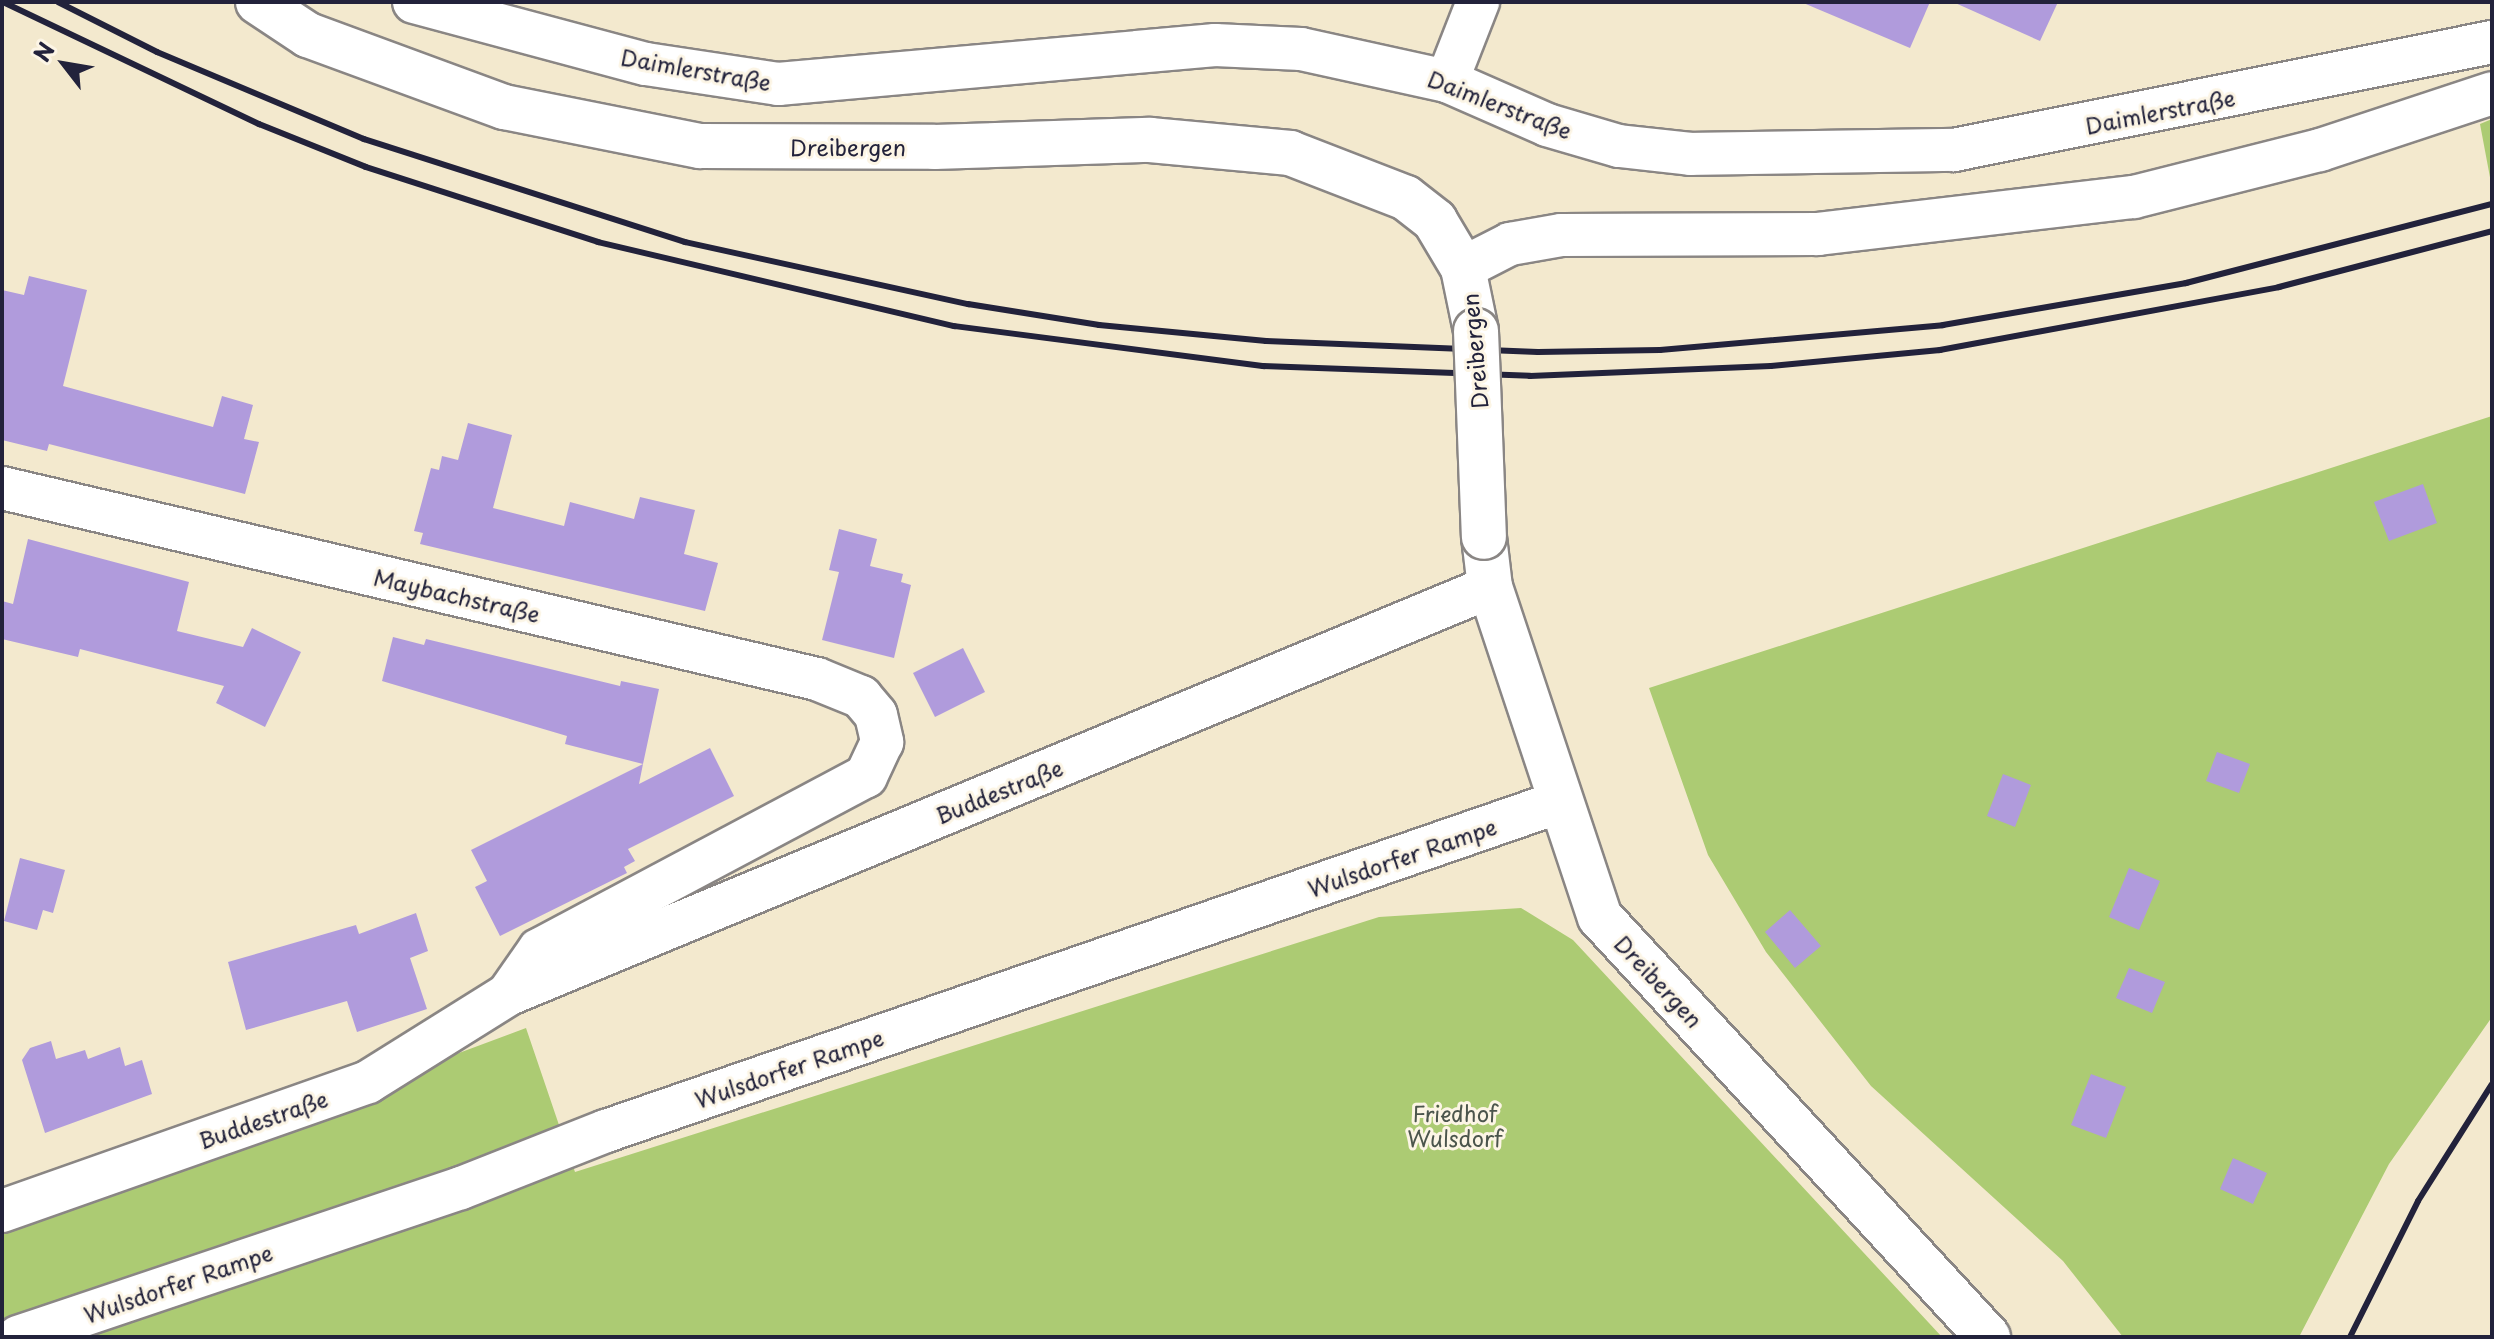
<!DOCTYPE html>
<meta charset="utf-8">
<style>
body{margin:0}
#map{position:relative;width:2494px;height:1339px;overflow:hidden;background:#f3e9ce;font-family:"Playpen Sans",sans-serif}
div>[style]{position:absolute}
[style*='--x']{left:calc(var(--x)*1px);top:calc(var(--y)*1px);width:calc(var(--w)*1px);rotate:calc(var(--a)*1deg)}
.green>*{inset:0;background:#accb73}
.building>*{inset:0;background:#b09bdc}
.roads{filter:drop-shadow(2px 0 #8a8684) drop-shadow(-2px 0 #8a8684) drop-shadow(0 2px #8a8684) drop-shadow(0 -2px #8a8684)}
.street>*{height:42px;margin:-21px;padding:0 21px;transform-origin:21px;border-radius:21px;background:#fff}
.secondary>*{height:44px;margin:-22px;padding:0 22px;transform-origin:22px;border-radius:22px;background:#fff}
.rail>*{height:6px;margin:-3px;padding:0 3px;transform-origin:3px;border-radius:3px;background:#22223b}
.bridges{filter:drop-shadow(2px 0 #8a8684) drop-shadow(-2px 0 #8a8684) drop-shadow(0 2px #8a8684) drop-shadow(0 -2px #8a8684)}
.secondary-bridge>*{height:44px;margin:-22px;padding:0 22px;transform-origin:22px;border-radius:22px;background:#fff}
span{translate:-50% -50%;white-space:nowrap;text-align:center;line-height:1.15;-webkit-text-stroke:6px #fcf5e5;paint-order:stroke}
.street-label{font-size:22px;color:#22223b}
.park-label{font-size:22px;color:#4b554c}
.frame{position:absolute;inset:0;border:4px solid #22223b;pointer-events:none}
.north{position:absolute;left:24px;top:24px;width:80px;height:80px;-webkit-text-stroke:6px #fcf5e5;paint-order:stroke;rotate:301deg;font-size:22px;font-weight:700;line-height:32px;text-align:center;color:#22223b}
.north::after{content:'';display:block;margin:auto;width:28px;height:36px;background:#22223b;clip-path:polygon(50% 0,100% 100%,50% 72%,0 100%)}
</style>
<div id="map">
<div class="green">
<i style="clip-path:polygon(2492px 119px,2492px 188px,2480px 124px)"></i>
<i style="clip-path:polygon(2492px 416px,2492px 1017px,2389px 1164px,2299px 1337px,2123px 1337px,2063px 1261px,1871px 1086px,1766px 952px,1708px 855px,1649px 688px)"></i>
<i style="clip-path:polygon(1521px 908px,1573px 940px,1942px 1337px,2px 1337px,2px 1223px,526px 1028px,575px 1172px,1379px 917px)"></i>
</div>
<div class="building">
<i style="clip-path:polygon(1801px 2px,1930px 2px,1910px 48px)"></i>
<i style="clip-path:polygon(1953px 2px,2058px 2px,2040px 41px)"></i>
<i style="clip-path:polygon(29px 276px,87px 290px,63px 386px,213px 427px,222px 396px,253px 405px,244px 439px,259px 442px,245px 494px,49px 444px,47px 451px,2px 440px,2px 290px,24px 295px)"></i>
<i style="clip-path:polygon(468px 423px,512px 435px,493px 508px,564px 526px,570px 502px,634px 519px,640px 497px,695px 510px,684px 554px,718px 563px,705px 611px,420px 544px,423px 533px,414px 531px,431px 468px,439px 470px,442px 456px,458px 460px)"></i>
<i style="clip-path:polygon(2423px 484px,2437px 523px,2389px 541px,2374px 502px)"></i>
<i style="clip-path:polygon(839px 529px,877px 539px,870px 566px,903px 574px,901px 582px,911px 585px,894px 658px,822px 640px,839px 572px,829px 570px)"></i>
<i style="clip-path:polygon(28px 539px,189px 582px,177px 631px,243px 647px,252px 628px,301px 652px,265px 727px,216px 703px,224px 686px,80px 649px,78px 657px,2px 639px,2px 601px,13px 604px)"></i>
<i style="clip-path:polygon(393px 637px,424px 645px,426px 639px,620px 686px,621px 681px,659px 689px,643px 764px,565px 744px,567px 736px,382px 681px)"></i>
<i style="clip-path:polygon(963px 648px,985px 692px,935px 717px,913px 673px)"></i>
<i style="clip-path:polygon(710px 748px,734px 796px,628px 849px,635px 861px,624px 867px,627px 873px,500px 936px,475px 887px,487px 881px,471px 850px,643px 764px,639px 784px)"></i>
<i style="clip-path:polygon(2217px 752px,2250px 764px,2239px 793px,2206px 781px)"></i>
<i style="clip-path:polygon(2003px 774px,2031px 785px,2015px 827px,1987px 816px)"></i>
<i style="clip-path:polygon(20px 858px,65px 870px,53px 913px,43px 910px,37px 930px,4px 921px)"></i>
<i style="clip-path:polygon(2129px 868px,2160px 881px,2139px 930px,2109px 917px)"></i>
<i style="clip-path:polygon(1790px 910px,1821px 946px,1795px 968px,1765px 932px)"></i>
<i style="clip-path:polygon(416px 913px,428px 951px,410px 958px,427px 1009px,357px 1032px,347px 1001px,246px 1030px,228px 962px,356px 925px,359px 934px)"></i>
<i style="clip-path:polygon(2129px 968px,2165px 982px,2152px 1013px,2116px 998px)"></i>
<i style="clip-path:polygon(51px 1041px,56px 1059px,85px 1050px,88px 1059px,120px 1047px,125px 1066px,142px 1060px,152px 1094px,45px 1133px,22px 1060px,30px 1048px)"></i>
<i style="clip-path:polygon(2091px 1074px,2126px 1087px,2106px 1138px,2071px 1125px)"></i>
<i style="clip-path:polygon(2233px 1158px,2267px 1173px,2253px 1204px,2220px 1189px)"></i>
</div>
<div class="roads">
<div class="street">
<i style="--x:414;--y:2;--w:240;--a:15"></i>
<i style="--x:646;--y:64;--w:134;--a:8.6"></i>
<i style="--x:778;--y:84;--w:439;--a:-5.1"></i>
<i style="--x:1215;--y:45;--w:86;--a:2.7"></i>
<i style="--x:1301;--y:49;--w:149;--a:12.4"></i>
<i style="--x:1447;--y:81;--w:109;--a:23.7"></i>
<i style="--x:1547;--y:125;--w:75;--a:16.3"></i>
<i style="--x:1619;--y:146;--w:72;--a:6.3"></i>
<i style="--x:1691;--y:154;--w:263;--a:-0.9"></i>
<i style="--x:1954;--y:150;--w:549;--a:-11.35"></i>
<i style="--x:1447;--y:81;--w:85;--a:-68.6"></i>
<i style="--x:1463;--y:268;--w:53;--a:-27.1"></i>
<i style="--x:1510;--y:244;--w:52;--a:-10"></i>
<i style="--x:1561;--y:235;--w:257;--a:-0.2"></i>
<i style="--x:1818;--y:234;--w:318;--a:-6.7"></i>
<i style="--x:2134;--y:197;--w:192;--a:-14.2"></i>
<i style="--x:2320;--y:150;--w:181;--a:-18.3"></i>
<i style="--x:2;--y:488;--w:837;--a:13.19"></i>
<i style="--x:817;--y:679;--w:48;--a:22.2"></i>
<i style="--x:861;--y:697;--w:23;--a:50"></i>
<i style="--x:876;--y:715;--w:28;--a:77"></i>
<i style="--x:882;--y:742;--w:38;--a:115"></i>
<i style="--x:866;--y:776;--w:370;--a:152"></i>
<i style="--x:539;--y:950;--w:52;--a:124.9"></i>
<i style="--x:2;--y:1211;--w:388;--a:-19.4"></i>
<i style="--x:368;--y:1082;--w:166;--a:-32"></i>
<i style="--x:509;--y:994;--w:1062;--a:-22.53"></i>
<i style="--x:18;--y:1337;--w:467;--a:-18.6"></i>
<i style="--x:461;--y:1188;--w:156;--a:-21.5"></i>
<i style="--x:606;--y:1131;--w:1011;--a:-19.04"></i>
</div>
<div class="secondary">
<i style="--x:258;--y:2;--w:60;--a:33.4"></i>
<i style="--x:308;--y:35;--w:209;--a:20.2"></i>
<i style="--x:504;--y:107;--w:200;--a:11.3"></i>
<i style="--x:700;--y:146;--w:234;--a:0.2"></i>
<i style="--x:934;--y:147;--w:216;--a:-1.9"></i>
<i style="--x:1150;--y:140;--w:141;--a:5.3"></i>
<i style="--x:1290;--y:153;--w:124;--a:21.2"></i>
<i style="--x:1406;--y:198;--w:37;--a:38"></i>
<i style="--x:1435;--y:221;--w:55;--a:59.2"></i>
<i style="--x:1463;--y:268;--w:64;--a:78.3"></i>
<i style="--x:1484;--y:537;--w:50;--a:83.2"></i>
<i style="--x:1490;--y:587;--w:348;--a:71.6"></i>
<i style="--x:1600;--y:917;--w:572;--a:47.27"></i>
</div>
</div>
<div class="rail">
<i style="--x:3;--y:2;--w:284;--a:25.5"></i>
<i style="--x:259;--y:124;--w:115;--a:21.9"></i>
<i style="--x:366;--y:167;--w:244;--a:17.9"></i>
<i style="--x:598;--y:242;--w:366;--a:13.3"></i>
<i style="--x:954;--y:326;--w:312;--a:7.4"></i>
<i style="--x:1263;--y:366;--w:267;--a:2.1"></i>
<i style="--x:1530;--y:376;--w:241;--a:-2.4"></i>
<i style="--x:1771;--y:366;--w:170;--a:-5.4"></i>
<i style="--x:1940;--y:350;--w:345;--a:-10.5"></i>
<i style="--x:2279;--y:287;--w:220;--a:-14.7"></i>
<i style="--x:58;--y:2;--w:111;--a:26.8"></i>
<i style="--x:157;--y:52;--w:225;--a:22.8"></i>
<i style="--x:364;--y:139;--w:337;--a:17.8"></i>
<i style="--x:685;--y:242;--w:290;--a:12.4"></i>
<i style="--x:968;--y:304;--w:133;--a:9.1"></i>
<i style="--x:1099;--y:325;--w:168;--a:5.5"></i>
<i style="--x:1266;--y:341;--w:272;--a:2.3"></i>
<i style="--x:1538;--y:352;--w:122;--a:-0.9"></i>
<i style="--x:1660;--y:350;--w:284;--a:-5"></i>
<i style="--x:1943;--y:325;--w:247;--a:-9.8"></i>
<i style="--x:2186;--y:283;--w:316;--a:-14.5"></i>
<i style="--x:2350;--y:1337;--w:152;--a:-63.4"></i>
<i style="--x:2418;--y:1201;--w:138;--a:-57.7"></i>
</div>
<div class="bridges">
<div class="secondary-bridge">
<i style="--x:1476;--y:331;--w:206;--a:87.8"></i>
</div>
</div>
<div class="street-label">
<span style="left:696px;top:69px;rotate:10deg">Daimlerstraße</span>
<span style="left:1500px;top:104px;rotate:21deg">Daimlerstraße</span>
<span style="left:2160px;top:111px;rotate:-11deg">Daimlerstraße</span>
<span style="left:848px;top:147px">Dreibergen</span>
<span style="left:1474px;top:351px;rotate:-95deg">Dreibergen</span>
<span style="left:457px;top:595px;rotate:13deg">Maybachstraße</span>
<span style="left:999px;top:791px;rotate:-22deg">Buddestraße</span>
<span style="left:1402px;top:857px;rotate:-19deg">Wulsdorfer Rampe</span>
<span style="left:1659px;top:981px;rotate:47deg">Dreibergen</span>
<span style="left:789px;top:1068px;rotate:-19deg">Wulsdorfer Rampe</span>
<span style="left:263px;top:1119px;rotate:-19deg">Buddestraße</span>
<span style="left:178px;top:1283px;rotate:-19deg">Wulsdorfer Rampe</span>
</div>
<div class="park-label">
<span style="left:1455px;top:1125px">Friedhof<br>Wulsdorf</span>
</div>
<div class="frame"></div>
<div class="north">N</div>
</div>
